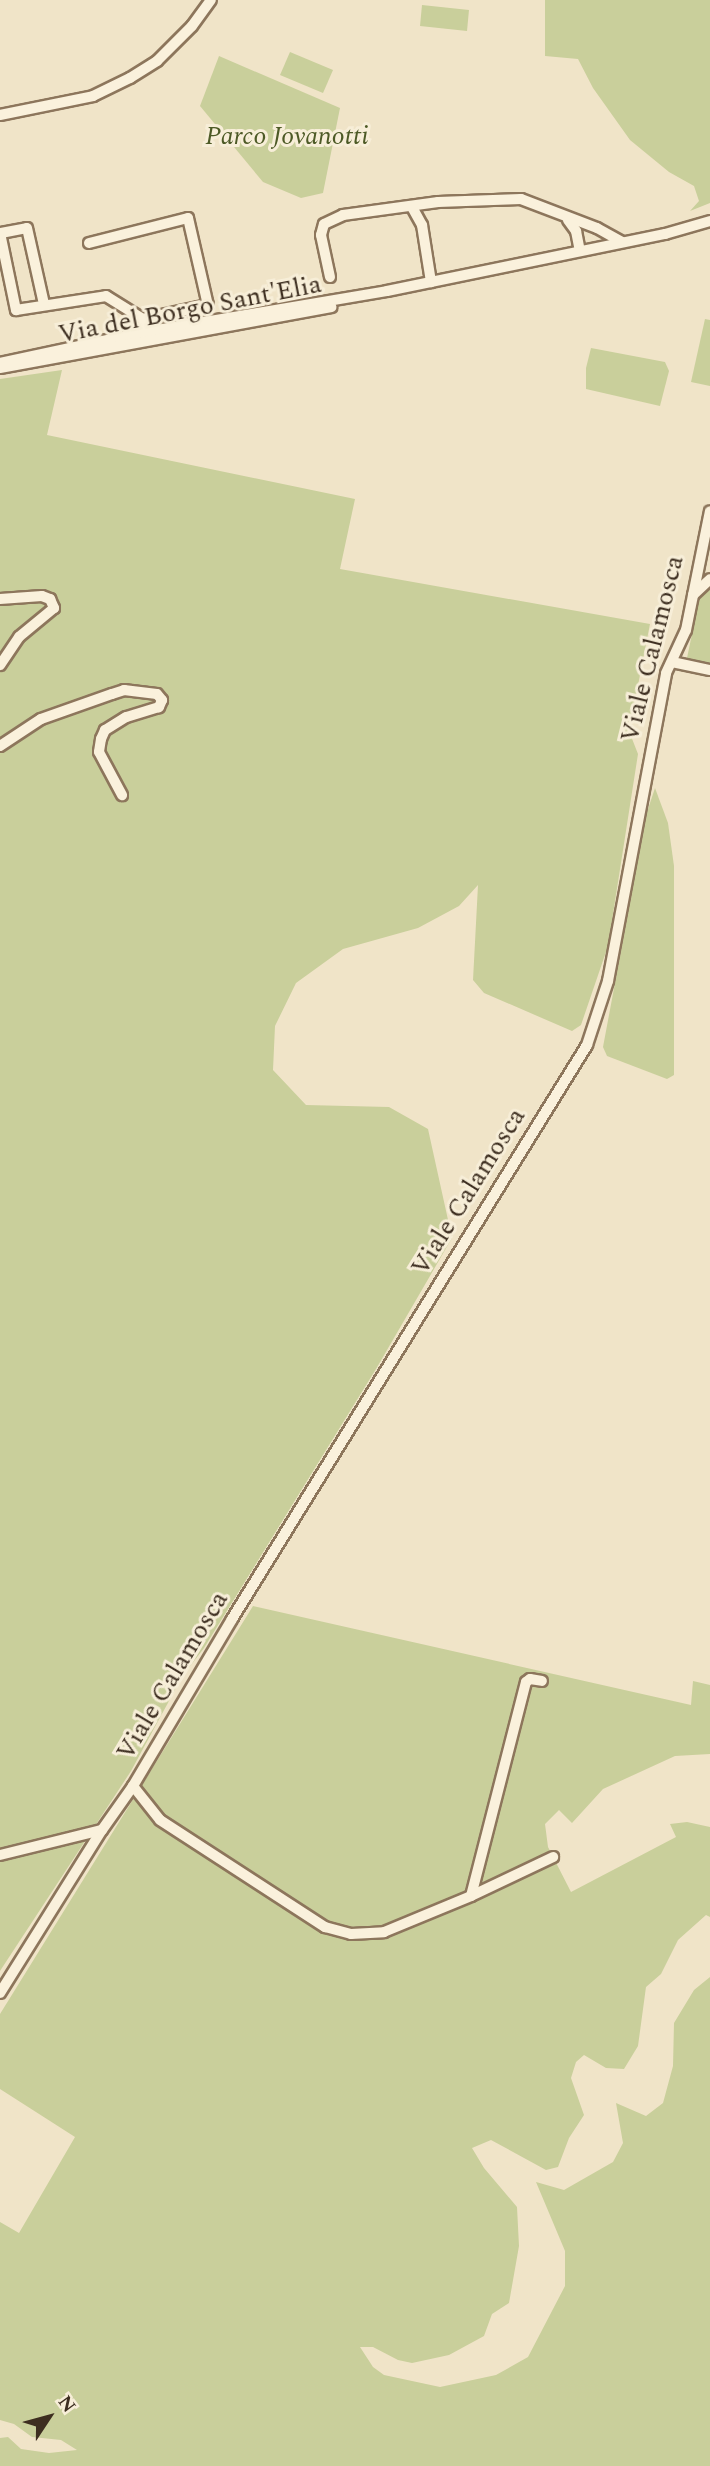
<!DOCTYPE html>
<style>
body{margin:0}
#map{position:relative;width:710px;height:2466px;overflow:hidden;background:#f0e4c8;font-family:Spectral,serif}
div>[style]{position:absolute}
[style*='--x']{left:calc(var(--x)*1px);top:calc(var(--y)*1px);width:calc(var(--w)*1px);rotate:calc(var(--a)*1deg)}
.green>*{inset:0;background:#c9cf9b}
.roads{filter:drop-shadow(2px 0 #8d765c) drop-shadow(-2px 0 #8d765c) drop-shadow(0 2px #8d765c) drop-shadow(0 -2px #8d765c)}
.street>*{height:10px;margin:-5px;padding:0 5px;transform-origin:5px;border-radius:5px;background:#faf1dc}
span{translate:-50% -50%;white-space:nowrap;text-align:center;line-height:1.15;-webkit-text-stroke:6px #f7eed8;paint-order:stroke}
.park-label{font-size:26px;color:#4d5a26;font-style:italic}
.street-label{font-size:26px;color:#3d2e20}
.north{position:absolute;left:14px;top:2382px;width:70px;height:70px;-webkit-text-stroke:5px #f7eed8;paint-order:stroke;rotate:54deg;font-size:19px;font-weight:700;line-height:28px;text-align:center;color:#3d2e20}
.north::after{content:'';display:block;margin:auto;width:24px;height:32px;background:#3d2e20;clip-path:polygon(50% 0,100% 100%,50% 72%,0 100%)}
</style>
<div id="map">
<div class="green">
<i style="clip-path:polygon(545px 0,710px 0,710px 203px,690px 211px,699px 201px,694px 186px,669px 172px,630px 140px,593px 88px,578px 59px,545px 56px)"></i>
<i style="clip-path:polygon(422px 5px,469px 10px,467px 31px,420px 26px)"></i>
<i style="clip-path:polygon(290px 52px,333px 70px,323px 93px,280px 75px)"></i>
<i style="clip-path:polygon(219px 56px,340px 108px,323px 193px,301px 198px,263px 182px,200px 106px)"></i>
<i style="clip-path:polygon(705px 319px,710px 320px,710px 386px,691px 382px)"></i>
<i style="clip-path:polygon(591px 348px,665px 362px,669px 371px,660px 406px,586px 389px,586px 368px)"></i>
<i style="clip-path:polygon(62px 370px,47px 435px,355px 499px,340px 569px,650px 624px,629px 731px,638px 754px,608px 946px,581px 1025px,572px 1031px,484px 993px,473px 980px,478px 885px,459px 906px,418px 928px,343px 949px,296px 983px,275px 1026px,273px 1070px,306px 1105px,389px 1107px,428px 1129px,452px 1238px,376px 1369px,204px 1648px,182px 1677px,131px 1771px,0 1971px,0 379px)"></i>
<i style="clip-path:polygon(710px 588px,710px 663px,687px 658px,700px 596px)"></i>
<i style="clip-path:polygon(655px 788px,668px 823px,674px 866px,674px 1075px,667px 1079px,607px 1056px,603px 1047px,647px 812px)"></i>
<i style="clip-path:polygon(253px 1606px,691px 1705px,693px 1681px,710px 1685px,710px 1754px,675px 1756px,603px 1789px,572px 1823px,559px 1810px,545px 1824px,548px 1847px,571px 1892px,676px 1837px,670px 1824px,687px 1822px,710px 1827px,710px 1917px,706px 1915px,678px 1940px,661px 1974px,646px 1987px,638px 2046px,624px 2069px,606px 2068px,584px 2055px,576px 2062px,571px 2078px,584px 2115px,569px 2138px,558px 2167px,546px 2170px,491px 2140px,472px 2148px,484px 2168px,517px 2207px,519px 2246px,509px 2303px,492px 2314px,484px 2336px,449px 2355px,412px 2363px,398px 2360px,373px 2347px,360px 2347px,373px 2367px,384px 2375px,440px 2387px,496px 2375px,528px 2357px,565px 2286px,565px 2251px,536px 2182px,564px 2190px,613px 2162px,623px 2143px,616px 2103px,646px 2116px,663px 2103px,673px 2066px,674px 2023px,694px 1990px,710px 1977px,710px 2466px,0 2466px,0 2438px,8px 2437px,21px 2449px,49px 2453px,77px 2450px,61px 2440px,32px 2437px,14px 2424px,0 2420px,0 2222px,19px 2233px,75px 2137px,0 2089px,0 2014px)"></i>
</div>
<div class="roads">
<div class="street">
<i style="--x:0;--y:115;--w:95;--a:-11.5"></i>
<i style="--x:93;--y:96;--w:41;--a:-25.9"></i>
<i style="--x:130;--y:78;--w:32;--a:-32"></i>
<i style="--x:157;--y:61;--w:49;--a:-45"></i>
<i style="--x:192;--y:26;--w:32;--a:-54"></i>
<i style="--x:412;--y:207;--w:21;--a:61"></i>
<i style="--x:422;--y:225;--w:58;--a:81"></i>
<i style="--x:568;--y:220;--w:14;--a:54"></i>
<i style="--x:576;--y:231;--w:20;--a:79"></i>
<i style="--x:0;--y:233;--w:79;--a:78.3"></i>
<i style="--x:16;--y:310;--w:91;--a:-8.8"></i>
<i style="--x:106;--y:296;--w:44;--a:31.9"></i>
<i style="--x:143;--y:319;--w:7;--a:82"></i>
<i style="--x:1;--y:233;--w:26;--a:-11"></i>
<i style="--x:27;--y:228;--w:78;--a:77.4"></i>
<i style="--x:89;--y:243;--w:102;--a:-14.2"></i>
<i style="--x:188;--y:218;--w:89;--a:77.1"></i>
<i style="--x:208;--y:305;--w:66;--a:167.8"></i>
<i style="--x:330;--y:277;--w:43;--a:-102.1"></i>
<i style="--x:321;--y:235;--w:11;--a:-75"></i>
<i style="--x:324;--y:224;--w:21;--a:-25"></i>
<i style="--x:343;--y:215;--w:96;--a:-7.8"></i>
<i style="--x:438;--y:202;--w:83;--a:-2.1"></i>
<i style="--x:521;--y:199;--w:81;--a:20.9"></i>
<i style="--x:597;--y:228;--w:29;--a:29"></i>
<i style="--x:0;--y:363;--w:148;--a:-12.1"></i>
<i style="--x:145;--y:332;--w:245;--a:-9.6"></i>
<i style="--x:387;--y:291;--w:284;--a:-11.6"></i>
<i style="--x:665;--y:234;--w:47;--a:-16.1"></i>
<i style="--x:0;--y:368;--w:337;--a:-10.4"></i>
<i style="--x:693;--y:595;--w:23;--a:-43"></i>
<i style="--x:0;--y:599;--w:42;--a:-4.1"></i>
<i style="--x:42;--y:596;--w:9;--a:21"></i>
<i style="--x:50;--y:599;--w:10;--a:66"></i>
<i style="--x:54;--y:608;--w:45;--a:140.4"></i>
<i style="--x:19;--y:637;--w:34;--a:124"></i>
<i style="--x:672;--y:662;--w:39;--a:12"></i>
<i style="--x:0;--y:746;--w:49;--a:-33.4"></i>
<i style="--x:41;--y:719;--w:75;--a:-19.4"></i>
<i style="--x:112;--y:694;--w:13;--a:-18"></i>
<i style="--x:124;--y:690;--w:33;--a:7"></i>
<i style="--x:157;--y:694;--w:8;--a:50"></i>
<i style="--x:162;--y:700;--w:8;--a:113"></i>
<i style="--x:159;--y:707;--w:34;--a:163"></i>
<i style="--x:126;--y:717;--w:25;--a:148"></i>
<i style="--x:105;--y:730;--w:10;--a:114"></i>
<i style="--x:101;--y:739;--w:13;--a:99"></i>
<i style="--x:99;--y:752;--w:49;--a:61.9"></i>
<i style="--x:133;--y:1786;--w:43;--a:51.5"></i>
<i style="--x:160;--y:1820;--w:197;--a:33"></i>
<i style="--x:325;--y:1927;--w:27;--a:15"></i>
<i style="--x:351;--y:1934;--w:33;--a:-3"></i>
<i style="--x:384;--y:1932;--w:94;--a:-22.5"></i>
<i style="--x:471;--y:1896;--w:91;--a:-25.4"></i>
<i style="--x:0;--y:1855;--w:105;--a:-13.8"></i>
<i style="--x:471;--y:1896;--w:221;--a:-75.6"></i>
<i style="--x:526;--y:1682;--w:5;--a:-37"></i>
<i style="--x:530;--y:1679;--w:12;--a:9"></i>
<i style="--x:0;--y:1993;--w:192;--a:-58"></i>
<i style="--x:102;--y:1830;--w:54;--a:-54.8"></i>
<i style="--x:133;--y:1786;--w:194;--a:-59.3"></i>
<i style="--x:232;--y:1619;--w:675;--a:-58.26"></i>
<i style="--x:587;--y:1045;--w:67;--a:-71.8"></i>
<i style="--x:608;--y:981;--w:313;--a:-79.3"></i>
<i style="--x:666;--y:673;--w:47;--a:-65.1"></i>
<i style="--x:686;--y:630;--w:121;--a:-78.6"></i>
</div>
</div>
<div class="park-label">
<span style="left:287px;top:137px">Parco Jovanotti</span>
</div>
<div class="street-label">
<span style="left:190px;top:310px;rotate:-11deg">Via del Borgo Sant'Elia</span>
<span style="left:653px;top:649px;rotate:-76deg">Viale Calamosca</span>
<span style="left:469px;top:1192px;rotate:-58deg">Viale Calamosca</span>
<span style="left:173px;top:1676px;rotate:-59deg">Viale Calamosca</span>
</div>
<div class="north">N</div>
</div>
